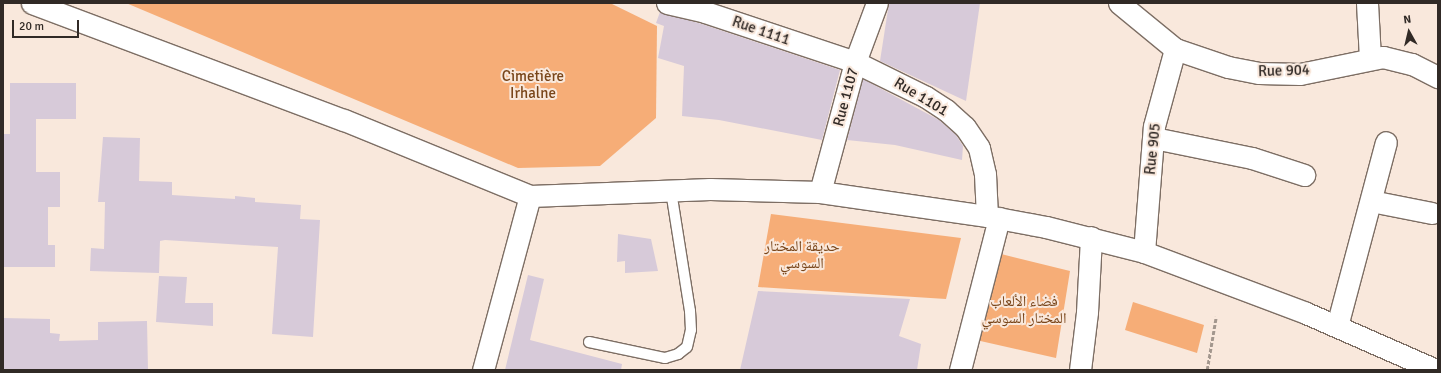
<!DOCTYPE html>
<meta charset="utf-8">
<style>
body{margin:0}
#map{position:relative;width:1441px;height:373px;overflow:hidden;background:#f9e8dc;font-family:Signika,"Noto Naskh Arabic",sans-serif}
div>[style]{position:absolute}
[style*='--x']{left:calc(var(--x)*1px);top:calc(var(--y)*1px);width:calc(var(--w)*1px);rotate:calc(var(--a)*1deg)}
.green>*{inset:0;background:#f6ad77}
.building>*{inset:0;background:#d7cad9}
.path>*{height:2.5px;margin-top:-1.25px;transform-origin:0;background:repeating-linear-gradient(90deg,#a3978e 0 4px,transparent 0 6px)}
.roads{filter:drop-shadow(1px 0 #7d6e64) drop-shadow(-1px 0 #7d6e64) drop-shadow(0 1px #7d6e64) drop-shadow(0 -1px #7d6e64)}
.service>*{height:10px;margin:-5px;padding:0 5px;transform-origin:5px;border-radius:5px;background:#fff}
.minor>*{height:21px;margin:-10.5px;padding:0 10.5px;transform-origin:10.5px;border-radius:10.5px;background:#fff}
span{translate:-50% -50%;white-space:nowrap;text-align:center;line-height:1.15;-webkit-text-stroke:4px #f9e8dc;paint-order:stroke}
.street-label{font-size:15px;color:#312a26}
.park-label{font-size:15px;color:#794519}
.frame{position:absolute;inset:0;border:4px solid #312a26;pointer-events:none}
.north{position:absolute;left:1389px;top:12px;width:40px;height:40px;-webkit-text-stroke:3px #f9e8dc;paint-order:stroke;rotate:352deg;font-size:11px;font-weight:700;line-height:16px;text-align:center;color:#312a26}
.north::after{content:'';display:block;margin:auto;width:14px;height:18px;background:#312a26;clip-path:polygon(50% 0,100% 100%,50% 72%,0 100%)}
.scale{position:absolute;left:12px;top:20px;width:67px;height:18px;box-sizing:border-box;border:2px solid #312a26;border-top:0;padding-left:5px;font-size:12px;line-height:14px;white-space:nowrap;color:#312a26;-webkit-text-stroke:3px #f9e8dc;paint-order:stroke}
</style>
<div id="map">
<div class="green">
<i style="clip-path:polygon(126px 3px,610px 3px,657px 26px,656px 118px,600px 166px,518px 168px)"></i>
<i style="clip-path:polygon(771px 214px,961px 238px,946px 299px,758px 287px)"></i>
<i style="clip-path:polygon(997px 253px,1070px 271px,1056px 358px,976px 340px)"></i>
<i style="clip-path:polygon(1133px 302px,1204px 325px,1197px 353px,1125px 330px)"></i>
</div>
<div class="building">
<i style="clip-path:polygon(889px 3px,980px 3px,966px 101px,880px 61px)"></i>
<i style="clip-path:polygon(660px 12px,702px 24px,840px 70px,822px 140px,719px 120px,682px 116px,684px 66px,658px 58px,664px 26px,656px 23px)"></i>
<i style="clip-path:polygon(863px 79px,939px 120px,956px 135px,963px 146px,962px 160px,895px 145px,847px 140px)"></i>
<i style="clip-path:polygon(10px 83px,76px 83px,76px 119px,36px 119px,36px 172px,60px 172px,60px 207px,48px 207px,48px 245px,55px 245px,55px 267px,3px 267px,3px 134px,10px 134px)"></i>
<i style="clip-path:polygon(103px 137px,140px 138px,139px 181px,172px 182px,172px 195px,235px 199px,235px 196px,255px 198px,255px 202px,301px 205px,300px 219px,320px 220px,313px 337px,272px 334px,278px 247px,165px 240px,160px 241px,159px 273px,90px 271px,91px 248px,104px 249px,105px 202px,98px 202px)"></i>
<i style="clip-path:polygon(618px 234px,651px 239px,658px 271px,625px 273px,625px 261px,617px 262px)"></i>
<i style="clip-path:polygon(528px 275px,544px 279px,530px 340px,622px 364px,621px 370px,505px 370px)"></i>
<i style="clip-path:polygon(159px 276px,187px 277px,185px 303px,213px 303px,213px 326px,156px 322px)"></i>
<i style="clip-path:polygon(758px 291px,910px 299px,899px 336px,921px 344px,917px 370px,740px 370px)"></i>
<i style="clip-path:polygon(3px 318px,50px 319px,50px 333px,60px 334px,59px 341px,98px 340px,98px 322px,147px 321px,148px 370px,3px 370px)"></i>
</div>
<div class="path">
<i style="--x:1207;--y:370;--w:54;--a:-80.4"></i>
</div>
<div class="roads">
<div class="service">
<i style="--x:589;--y:342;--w:78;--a:11.9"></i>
<i style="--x:665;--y:358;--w:14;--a:-17"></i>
<i style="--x:678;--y:354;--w:11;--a:-38"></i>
<i style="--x:687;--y:347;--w:17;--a:-77"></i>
<i style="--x:691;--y:330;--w:19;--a:-93"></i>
<i style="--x:690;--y:311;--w:121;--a:-99"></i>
</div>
<div class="minor">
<i style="--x:32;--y:3;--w:333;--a:20.6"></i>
<i style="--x:344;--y:120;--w:201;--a:22.2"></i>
<i style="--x:530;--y:196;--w:180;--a:-2.2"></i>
<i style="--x:710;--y:189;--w:110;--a:1.6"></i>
<i style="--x:820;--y:192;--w:169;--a:8.2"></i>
<i style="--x:987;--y:216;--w:60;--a:10.6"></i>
<i style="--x:1046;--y:227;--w:101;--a:14.3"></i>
<i style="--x:1144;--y:252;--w:173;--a:20.6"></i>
<i style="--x:1306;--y:313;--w:142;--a:23.7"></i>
<i style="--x:667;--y:3;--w:39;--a:13"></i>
<i style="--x:705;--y:12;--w:158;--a:18.4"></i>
<i style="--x:855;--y:62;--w:79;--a:26.2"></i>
<i style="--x:926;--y:97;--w:24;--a:33"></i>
<i style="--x:946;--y:110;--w:25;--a:42"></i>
<i style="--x:965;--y:127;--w:25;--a:56"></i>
<i style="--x:979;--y:148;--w:27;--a:77"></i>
<i style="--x:985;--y:174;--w:42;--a:87.3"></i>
<i style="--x:1119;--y:3;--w:72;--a:39.4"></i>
<i style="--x:1175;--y:49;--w:56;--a:18.8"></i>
<i style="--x:1228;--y:67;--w:32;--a:11"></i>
<i style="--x:1259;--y:73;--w:41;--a:1.4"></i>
<i style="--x:1300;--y:74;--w:85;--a:-11.6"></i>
<i style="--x:1383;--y:57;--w:30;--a:14"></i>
<i style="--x:1412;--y:64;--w:29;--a:27"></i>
<i style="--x:1367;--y:3;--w:55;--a:86.9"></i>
<i style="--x:1154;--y:138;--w:100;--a:11.5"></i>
<i style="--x:1252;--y:158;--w:55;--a:18.1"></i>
<i style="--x:820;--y:192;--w:135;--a:-74.9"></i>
<i style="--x:855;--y:62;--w:63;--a:-69.6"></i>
<i style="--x:1371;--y:201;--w:62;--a:11.1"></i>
<i style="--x:1144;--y:252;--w:126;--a:-85.5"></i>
<i style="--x:1154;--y:126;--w:80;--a:-74.7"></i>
<i style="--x:1337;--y:326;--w:190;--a:-75.1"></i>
<i style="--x:483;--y:370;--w:180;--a:-74.9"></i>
<i style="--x:960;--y:370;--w:157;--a:-75.6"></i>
<i style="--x:1080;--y:370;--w:58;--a:-83.1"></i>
<i style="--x:1087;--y:312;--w:75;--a:-86.9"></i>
</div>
</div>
<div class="street-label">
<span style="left:761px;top:31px;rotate:19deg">Rue 1111</span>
<span style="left:1284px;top:71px;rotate:-2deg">Rue 904</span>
<span style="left:846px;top:97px;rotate:-75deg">Rue 1107</span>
<span style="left:921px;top:97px;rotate:31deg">Rue 1101</span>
<span style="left:1153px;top:149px;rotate:-84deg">Rue 905</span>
</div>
<div class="park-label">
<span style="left:533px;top:85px">Cimetière<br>Irhalne</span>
<span style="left:802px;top:255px">حديقة المختار<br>السوسي</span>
<span style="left:1024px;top:310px">فضاء الألعاب<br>المختار السوسي</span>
</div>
<div class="frame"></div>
<div class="north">N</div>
<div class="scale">20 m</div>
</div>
